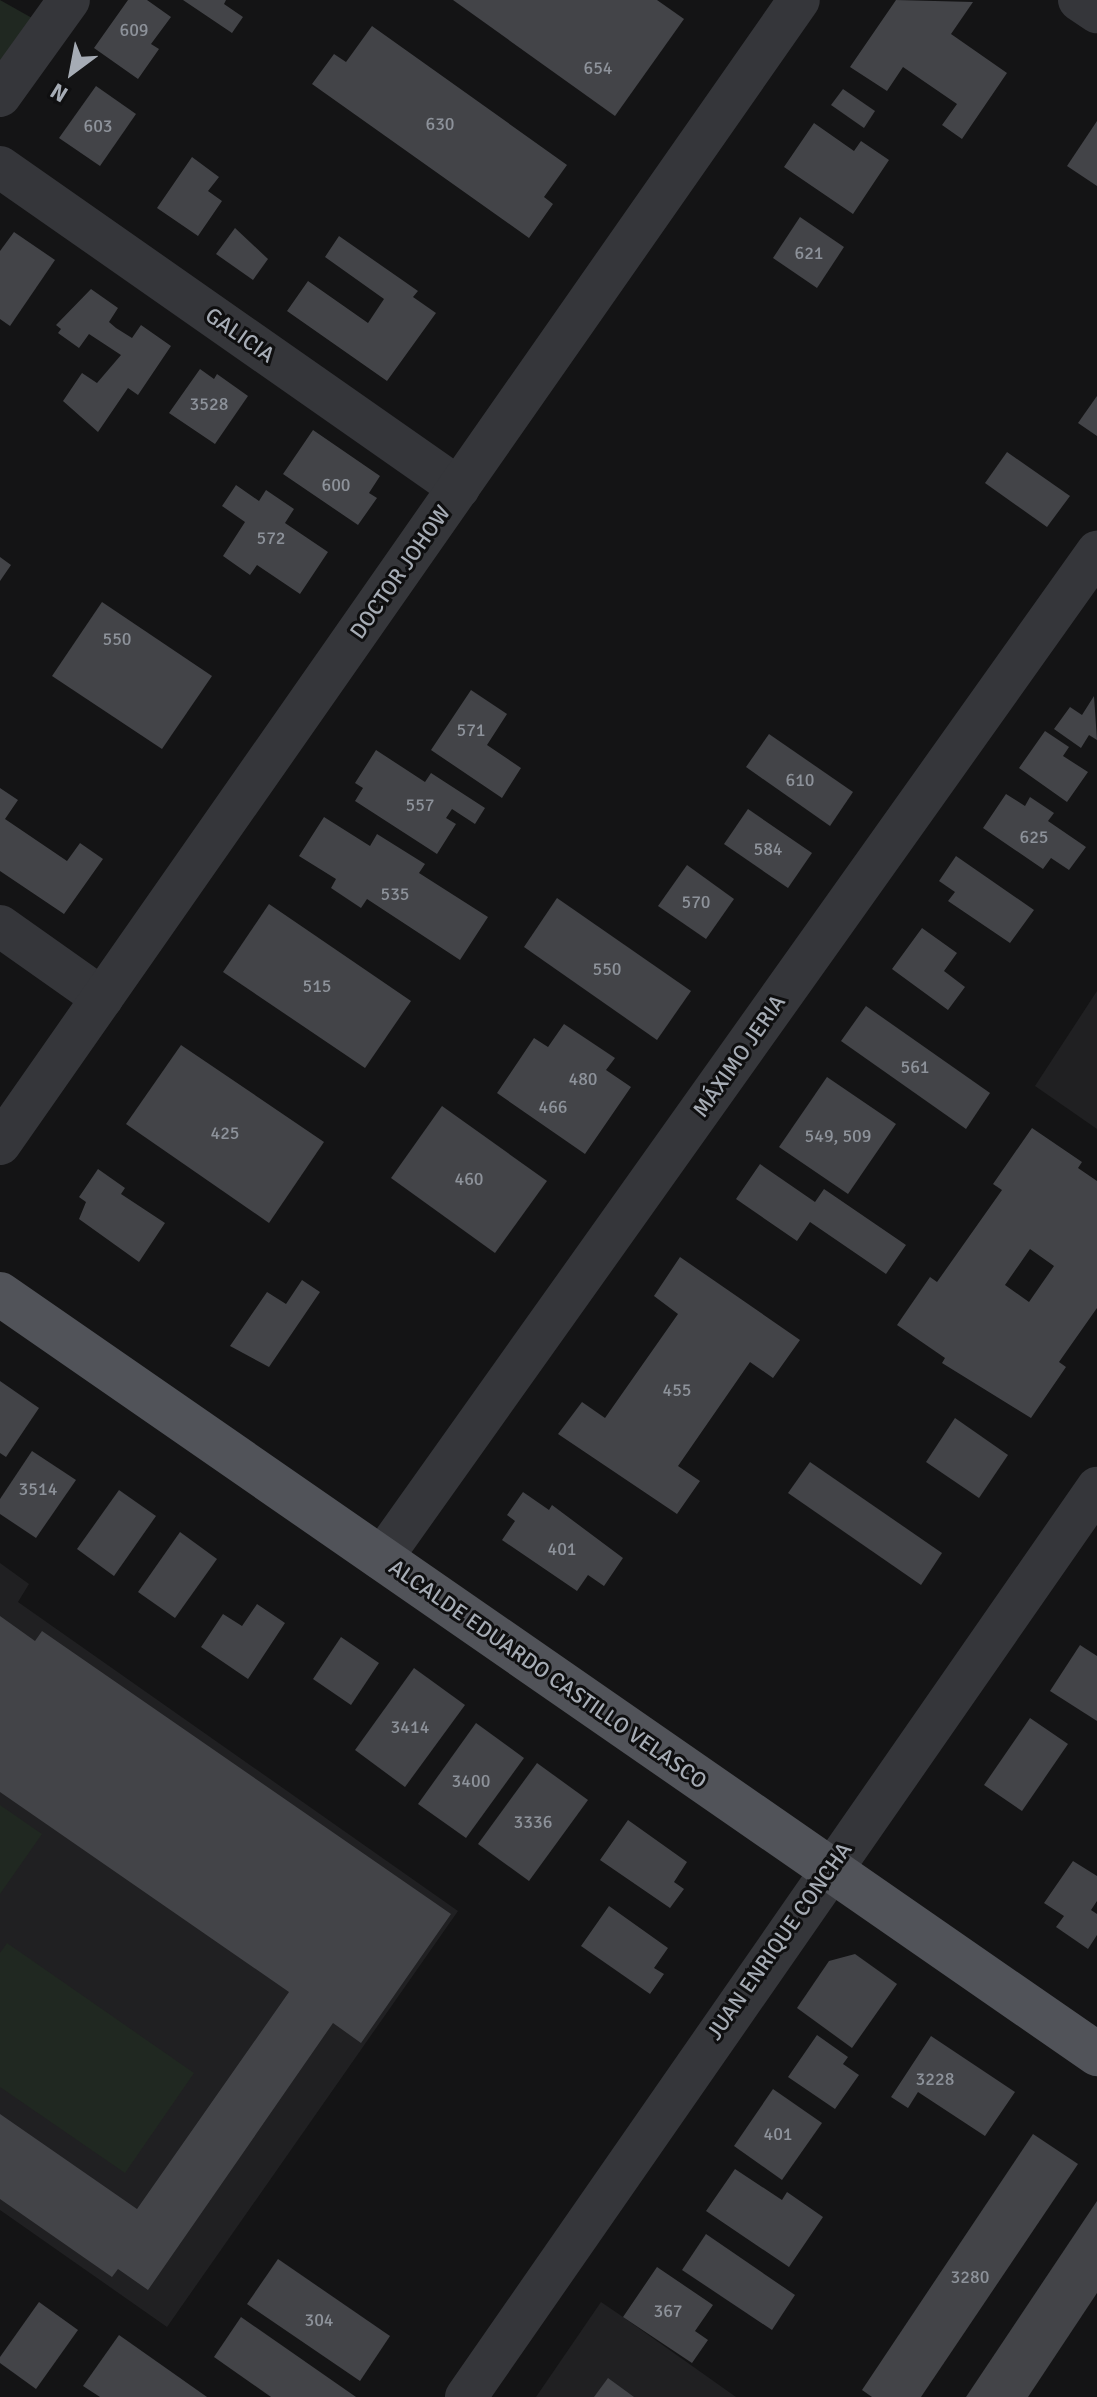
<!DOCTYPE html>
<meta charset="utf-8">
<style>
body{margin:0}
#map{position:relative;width:1097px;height:2397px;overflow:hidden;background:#141415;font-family:Signika,sans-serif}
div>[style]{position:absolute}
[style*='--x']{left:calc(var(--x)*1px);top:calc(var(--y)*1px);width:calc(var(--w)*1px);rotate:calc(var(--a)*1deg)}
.built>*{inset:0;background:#202022}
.green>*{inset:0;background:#202821}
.building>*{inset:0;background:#434448}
.minor>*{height:42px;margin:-21px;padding:0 21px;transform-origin:21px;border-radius:21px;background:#35363a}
.major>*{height:44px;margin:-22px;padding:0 22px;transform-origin:22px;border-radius:22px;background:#515359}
span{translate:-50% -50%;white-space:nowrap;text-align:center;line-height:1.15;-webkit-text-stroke:6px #0f0f10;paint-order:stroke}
.number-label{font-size:18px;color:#8d929a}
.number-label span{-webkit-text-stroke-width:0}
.street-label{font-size:22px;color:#a6acb5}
.north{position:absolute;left:32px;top:32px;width:80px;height:80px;-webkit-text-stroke:6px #0f0f10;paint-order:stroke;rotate:212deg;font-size:22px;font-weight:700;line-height:32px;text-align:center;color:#a6acb5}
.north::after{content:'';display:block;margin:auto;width:28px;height:36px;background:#a6acb5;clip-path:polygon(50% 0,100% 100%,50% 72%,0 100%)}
</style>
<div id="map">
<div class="built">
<i style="clip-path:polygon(1097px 991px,1097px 1129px,1035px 1086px)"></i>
<i style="clip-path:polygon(0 1563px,29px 1584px,18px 1602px,458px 1911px,167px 2327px,0 2210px)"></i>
<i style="clip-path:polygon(601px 2302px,623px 2317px,736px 2397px,536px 2397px)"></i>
</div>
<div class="green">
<i style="clip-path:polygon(0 0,32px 18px,0 64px)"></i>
<i style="clip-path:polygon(0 1805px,42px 1834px,0 1894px)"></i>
<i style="clip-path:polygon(7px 1943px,194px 2073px,125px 2173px,0 2087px,0 1953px)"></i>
</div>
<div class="building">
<i style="clip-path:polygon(128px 0,147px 0,171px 17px,151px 44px,159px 49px,138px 79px,94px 48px)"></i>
<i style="clip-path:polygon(183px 0,226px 0,224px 4px,243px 17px,232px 33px)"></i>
<i style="clip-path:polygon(453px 0,657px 0,684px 19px,615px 116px)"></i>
<i style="clip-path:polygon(896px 0,973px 2px,951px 34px,1007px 73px,962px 139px,942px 125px,957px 104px,903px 67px,887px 91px,850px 67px)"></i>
<i style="clip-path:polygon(372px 26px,567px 165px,544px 197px,553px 204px,529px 238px,312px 84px,334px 54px,346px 62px)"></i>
<i style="clip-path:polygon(96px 86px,136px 114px,100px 166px,59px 138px)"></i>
<i style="clip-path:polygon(843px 89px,875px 111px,864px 128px,831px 105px)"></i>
<i style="clip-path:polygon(1097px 121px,1097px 186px,1067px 166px)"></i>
<i style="clip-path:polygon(814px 123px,854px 151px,861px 141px,889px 160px,853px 214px,784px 167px)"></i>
<i style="clip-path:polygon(192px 157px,219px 177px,208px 191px,222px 201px,198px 236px,157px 208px)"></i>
<i style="clip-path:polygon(800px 217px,844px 247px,817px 288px,773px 258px)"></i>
<i style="clip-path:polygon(235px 228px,268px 259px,253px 280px,216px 254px)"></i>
<i style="clip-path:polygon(14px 232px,55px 260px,10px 326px,0 319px,0 251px)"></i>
<i style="clip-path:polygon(339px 236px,418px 291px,413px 297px,436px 313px,387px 381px,287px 311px,308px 281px,368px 323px,384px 299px,325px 257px)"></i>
<i style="clip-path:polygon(91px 289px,118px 308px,109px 322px,116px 328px,132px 338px,141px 325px,171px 346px,138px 395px,128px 388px,98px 432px,63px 401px,82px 373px,97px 383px,121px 355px,89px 334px,79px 348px,58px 333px,61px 329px,56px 325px)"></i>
<i style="clip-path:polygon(200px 369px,214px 379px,217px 374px,248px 396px,215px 444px,169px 413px)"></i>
<i style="clip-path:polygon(1097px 396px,1097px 436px,1078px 423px)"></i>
<i style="clip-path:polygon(313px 430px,380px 476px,369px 493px,377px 498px,358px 525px,283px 474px)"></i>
<i style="clip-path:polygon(1007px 452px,1070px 496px,1047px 527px,985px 483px)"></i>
<i style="clip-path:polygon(236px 485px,259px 501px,266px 490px,294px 509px,285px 523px,328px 552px,300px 594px,257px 565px,250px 575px,223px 556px,245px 522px,222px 506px)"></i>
<i style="clip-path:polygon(0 557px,11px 565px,0 581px)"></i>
<i style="clip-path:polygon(102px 602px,212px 676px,162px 749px,52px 676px)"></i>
<i style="clip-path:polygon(471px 690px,507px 714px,487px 745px,521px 768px,502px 798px,431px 750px)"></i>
<i style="clip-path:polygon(1094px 696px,1097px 740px,1089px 735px,1081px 748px,1054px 729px,1070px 707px,1082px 715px)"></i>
<i style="clip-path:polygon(1045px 731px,1069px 747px,1063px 756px,1088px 772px,1067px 802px,1019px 768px)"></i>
<i style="clip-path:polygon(769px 734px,853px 792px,830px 826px,746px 767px)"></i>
<i style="clip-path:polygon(376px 750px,425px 782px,431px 773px,485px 808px,475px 824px,452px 809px,446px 818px,456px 824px,437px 854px,355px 801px,363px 788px,355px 783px)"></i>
<i style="clip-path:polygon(0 788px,18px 800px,5px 819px,67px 861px,80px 843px,103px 859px,64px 914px,0 871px)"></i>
<i style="clip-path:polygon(1006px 794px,1025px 806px,1030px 797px,1054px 813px,1048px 821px,1086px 847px,1069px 870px,1051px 858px,1043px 869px,983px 828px)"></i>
<i style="clip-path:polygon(748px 809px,812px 853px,788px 888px,724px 844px)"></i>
<i style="clip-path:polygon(324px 817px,370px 846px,377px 834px,425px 864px,419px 873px,488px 917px,460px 960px,367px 899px,361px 908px,331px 888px,336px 879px,299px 856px)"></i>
<i style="clip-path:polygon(956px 856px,1034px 910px,1010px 943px,948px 901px,955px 892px,939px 881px)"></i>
<i style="clip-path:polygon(687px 865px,734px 899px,706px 939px,658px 906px)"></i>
<i style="clip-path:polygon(557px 898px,691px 991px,657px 1040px,524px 947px)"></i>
<i style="clip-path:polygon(269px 904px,411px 1001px,365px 1068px,223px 972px)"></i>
<i style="clip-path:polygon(922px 928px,957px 953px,944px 971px,965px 987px,948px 1010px,892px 969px)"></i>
<i style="clip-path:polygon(866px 1006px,990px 1093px,966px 1129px,841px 1041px)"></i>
<i style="clip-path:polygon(564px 1024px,615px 1058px,606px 1070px,631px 1087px,585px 1154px,497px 1093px,534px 1038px,548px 1047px)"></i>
<i style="clip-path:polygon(181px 1045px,324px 1142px,269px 1223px,126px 1124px)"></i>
<i style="clip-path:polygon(827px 1077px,896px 1124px,848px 1194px,779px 1147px)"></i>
<i style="clip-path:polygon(442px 1106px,547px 1181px,495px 1253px,391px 1178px)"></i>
<i style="clip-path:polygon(evenodd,1032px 1128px,1082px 1162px,1078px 1168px,1097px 1181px,1097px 1308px,1059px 1362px,1066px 1367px,1031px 1418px,942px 1363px,945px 1358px,897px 1325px,930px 1277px,937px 1282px,1002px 1190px,993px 1184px,1032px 1128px,1030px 1249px,1054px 1266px,1029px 1302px,1005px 1285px,1030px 1249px)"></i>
<i style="clip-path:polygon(760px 1164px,815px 1202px,824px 1189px,906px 1245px,886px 1274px,810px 1222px,797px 1241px,736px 1199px)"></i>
<i style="clip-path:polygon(98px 1169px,125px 1188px,121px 1194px,165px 1223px,139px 1262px,79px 1219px,86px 1202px,79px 1197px)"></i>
<i style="clip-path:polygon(680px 1257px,800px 1340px,773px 1378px,750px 1362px,678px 1466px,700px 1481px,677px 1514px,558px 1434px,582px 1402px,605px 1418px,678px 1314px,654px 1296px)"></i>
<i style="clip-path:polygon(302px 1280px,320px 1292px,269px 1367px,230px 1346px,267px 1292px,286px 1304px)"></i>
<i style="clip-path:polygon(0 1381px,39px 1408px,6px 1457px,0 1453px)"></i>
<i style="clip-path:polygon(955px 1418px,1008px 1455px,979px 1498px,926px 1462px)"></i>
<i style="clip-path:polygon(32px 1451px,76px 1480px,36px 1538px,0 1514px,0 1499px)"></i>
<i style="clip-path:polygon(810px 1462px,942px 1553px,921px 1585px,788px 1493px)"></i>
<i style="clip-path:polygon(119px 1490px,156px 1516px,114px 1576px,77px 1549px)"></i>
<i style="clip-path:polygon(523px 1492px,549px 1510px,552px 1505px,623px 1558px,604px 1586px,588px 1575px,577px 1591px,502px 1540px,515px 1521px,507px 1515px)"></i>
<i style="clip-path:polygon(180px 1532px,217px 1559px,175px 1618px,138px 1592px)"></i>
<i style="clip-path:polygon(257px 1604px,285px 1623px,248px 1679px,201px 1647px,223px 1614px,242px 1626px)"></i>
<i style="clip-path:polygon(0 1616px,35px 1641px,42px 1631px,451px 1914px,361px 2043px,333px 2023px,148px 2290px,118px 2269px,112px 2277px,0 2199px,0 2114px,137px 2209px,289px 1992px,0 1792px)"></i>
<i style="clip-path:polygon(341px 1637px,379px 1663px,351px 1705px,313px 1679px)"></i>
<i style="clip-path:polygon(1080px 1645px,1097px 1656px,1097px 1721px,1050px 1691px)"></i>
<i style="clip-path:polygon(414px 1668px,465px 1705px,405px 1787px,355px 1750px)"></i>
<i style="clip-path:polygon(1030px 1718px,1068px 1744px,1022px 1811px,984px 1785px)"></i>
<i style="clip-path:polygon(476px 1723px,524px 1758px,466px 1838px,418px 1804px)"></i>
<i style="clip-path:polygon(537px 1763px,588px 1800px,529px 1881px,478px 1844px)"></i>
<i style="clip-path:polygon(628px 1820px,687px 1862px,674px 1882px,684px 1889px,670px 1908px,600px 1860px)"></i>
<i style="clip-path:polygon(1073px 1861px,1097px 1876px,1097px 1901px,1091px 1910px,1097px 1914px,1097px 1935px,1088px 1949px,1056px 1927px,1064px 1916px,1044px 1903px)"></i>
<i style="clip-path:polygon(609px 1906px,668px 1948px,654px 1968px,664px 1974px,650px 1994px,581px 1946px)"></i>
<i style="clip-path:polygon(855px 1954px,897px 1984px,852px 2048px,797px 2008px,829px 1961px)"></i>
<i style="clip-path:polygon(817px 2035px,848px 2057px,843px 2064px,859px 2075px,835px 2109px,788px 2077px)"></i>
<i style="clip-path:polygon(931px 2036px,1015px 2092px,985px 2136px,918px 2092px,908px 2108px,891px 2097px)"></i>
<i style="clip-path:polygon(773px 2089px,822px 2123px,782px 2180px,734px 2146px)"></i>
<i style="clip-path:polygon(1033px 2134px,1078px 2164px,921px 2397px,872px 2397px,862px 2390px)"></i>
<i style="clip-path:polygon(735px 2169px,782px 2200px,787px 2192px,823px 2217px,789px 2267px,706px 2211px)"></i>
<i style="clip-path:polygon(1097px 2201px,1097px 2293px,1028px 2397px,966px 2397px)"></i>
<i style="clip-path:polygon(706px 2234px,795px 2295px,772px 2330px,682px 2270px)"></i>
<i style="clip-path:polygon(278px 2259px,390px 2336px,360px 2381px,247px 2304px)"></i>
<i style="clip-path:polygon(657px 2267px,713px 2305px,695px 2331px,708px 2340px,692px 2363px,623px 2317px)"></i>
<i style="clip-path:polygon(39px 2302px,78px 2330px,36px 2389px,0 2363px,0 2357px)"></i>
<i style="clip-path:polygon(241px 2317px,356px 2397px,271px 2397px,214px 2357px)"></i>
<i style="clip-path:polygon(119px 2335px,207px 2397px,100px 2397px,83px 2386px)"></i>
<i style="clip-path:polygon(608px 2378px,634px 2397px,594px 2397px)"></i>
</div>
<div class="minor">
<i style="--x:1079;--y:0;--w:22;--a:34"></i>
<i style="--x:0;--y:96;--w:118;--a:-54.3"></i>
<i style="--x:0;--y:167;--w:560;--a:34.97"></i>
<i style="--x:0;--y:926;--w:125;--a:35.2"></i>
<i style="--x:0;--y:1144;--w:1395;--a:-55.07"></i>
<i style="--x:381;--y:1559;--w:1236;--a:-54.59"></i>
<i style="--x:466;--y:2397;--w:1107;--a:-55.23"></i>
</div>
<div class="major">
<i style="--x:0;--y:1294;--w:1335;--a:34.71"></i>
</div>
<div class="number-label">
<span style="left:134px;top:30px">609</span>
<span style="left:598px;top:68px">654</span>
<span style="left:440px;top:124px">630</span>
<span style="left:98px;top:126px">603</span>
<span style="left:809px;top:253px">621</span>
<span style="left:209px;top:404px">3528</span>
<span style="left:336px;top:485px">600</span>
<span style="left:271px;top:538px">572</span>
<span style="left:117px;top:639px">550</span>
<span style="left:471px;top:730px">571</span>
<span style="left:800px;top:780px">610</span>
<span style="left:420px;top:805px">557</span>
<span style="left:1034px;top:837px">625</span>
<span style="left:768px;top:849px">584</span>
<span style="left:395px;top:894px">535</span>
<span style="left:696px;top:902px">570</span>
<span style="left:607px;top:969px">550</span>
<span style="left:317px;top:986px">515</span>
<span style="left:915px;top:1067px">561</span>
<span style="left:583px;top:1079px">480</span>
<span style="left:553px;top:1107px">466</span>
<span style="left:225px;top:1133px">425</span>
<span style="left:838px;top:1136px">549, 509</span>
<span style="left:469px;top:1179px">460</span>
<span style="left:677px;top:1390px">455</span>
<span style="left:38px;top:1489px">3514</span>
<span style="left:562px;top:1549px">401</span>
<span style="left:410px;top:1727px">3414</span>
<span style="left:471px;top:1781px">3400</span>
<span style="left:533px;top:1822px">3336</span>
<span style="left:935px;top:2079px">3228</span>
<span style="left:778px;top:2134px">401</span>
<span style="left:970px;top:2277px">3280</span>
<span style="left:668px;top:2311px">367</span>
<span style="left:319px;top:2320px">304</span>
</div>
<div class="street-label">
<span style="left:240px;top:335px;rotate:35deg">GALICIA</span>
<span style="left:400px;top:572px;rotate:-55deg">DOCTOR JOHOW</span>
<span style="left:739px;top:1056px;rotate:-55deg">MÁXIMO JERIA</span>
<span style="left:548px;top:1674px;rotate:35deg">ALCALDE EDUARDO CASTILLO VELASCO</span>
<span style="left:779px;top:1941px;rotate:-55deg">JUAN ENRIQUE CONCHA</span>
</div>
<div class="north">N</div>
</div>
